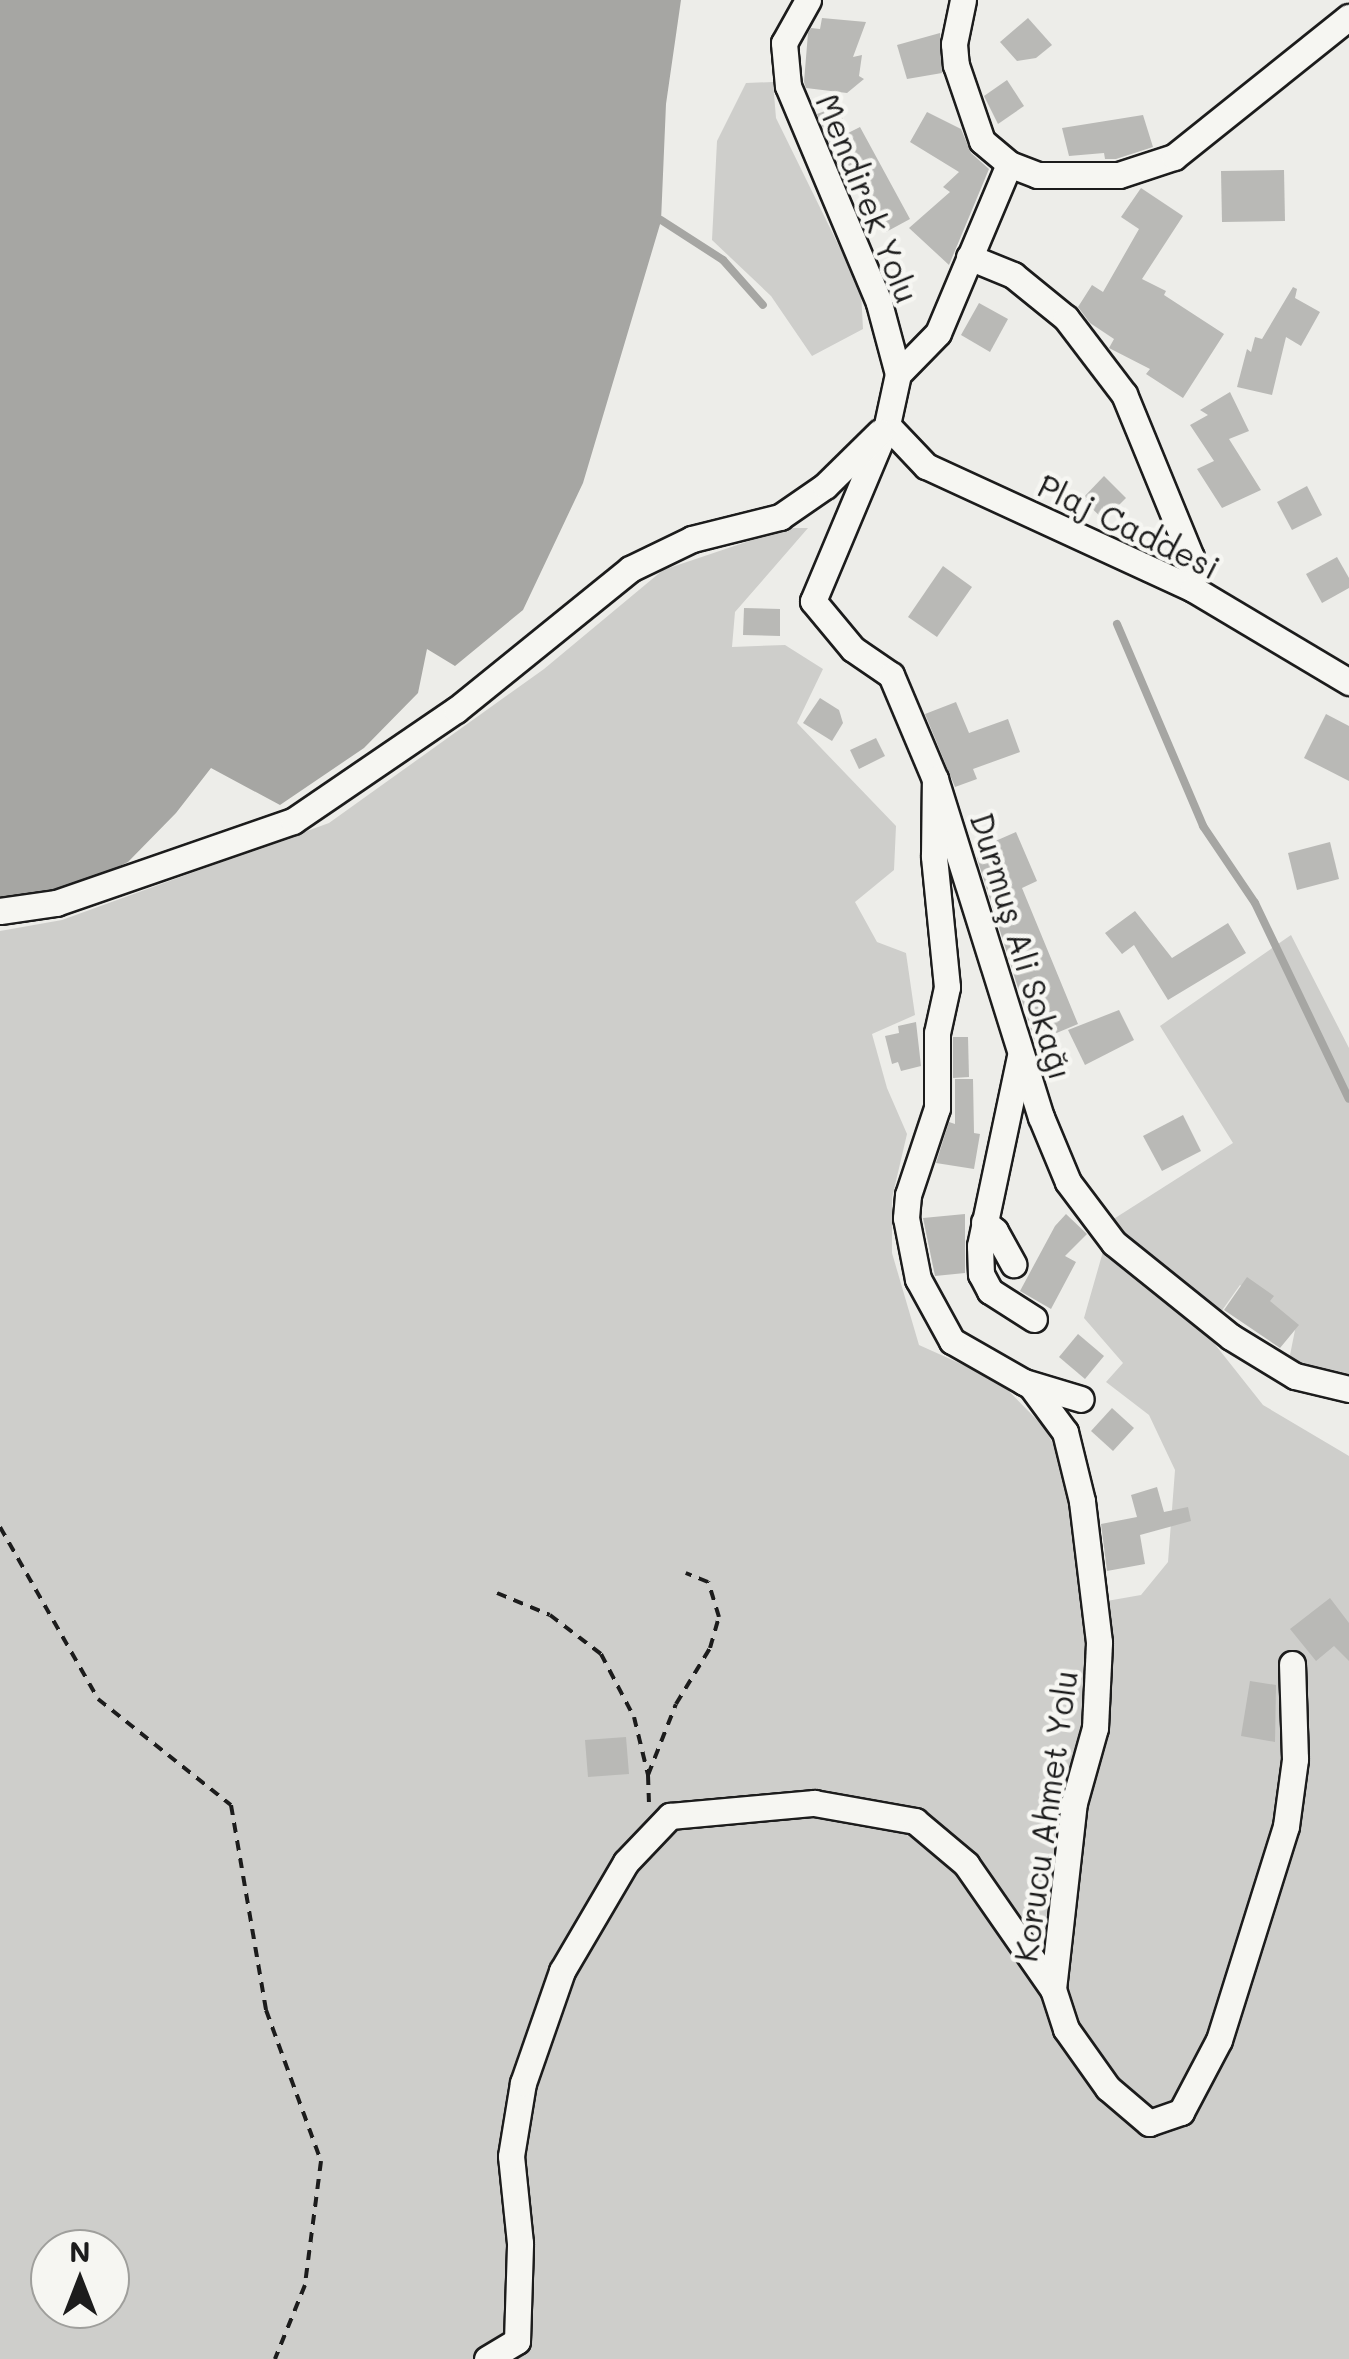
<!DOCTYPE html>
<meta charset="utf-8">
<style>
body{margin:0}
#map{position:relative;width:1349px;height:2359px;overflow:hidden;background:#edede9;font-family:Mali,sans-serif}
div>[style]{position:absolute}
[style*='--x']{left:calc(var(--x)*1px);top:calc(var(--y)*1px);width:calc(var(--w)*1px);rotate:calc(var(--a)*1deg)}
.green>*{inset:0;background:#cececb}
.water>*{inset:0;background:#a6a6a3}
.stream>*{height:8px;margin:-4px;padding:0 4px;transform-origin:4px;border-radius:4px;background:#a6a6a3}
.building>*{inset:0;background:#b9b9b6}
.path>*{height:4px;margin-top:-2px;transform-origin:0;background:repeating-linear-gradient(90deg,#1c1c1c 0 10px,transparent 0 18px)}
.roads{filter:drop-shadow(2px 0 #1c1c1c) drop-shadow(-2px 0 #1c1c1c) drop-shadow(0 2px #1c1c1c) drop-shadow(0 -2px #1c1c1c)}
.minor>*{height:25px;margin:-12.5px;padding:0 12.5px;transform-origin:12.5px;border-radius:12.5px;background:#f6f6f2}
span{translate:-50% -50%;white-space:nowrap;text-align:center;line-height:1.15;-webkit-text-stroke:9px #f6f6f2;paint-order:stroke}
.street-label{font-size:32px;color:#1c1c1c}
.north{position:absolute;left:30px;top:2229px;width:100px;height:100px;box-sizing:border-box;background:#f6f6f2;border:2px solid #9f9f9c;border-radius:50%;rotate:0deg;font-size:28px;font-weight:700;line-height:40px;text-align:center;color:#1c1c1c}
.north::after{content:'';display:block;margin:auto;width:35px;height:45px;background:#1c1c1c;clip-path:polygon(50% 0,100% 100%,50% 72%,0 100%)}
</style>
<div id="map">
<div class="green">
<i style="clip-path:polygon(773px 82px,776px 118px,861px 291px,863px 329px,812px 356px,771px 296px,712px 240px,717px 141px,746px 83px)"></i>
<i style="clip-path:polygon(evenodd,788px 528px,808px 528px,735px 612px,732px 647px,785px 645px,823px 669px,797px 723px,896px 826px,894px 870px,855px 902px,877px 942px,906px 953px,915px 1015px,872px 1034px,887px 1088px,907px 1134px,892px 1198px,892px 1253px,919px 1345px,999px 1381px,1043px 1426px,1066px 1466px,1084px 1605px,1141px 1595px,1168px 1562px,1175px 1470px,1149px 1415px,1106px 1382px,1123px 1363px,1084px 1318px,1112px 1220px,1233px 1143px,1160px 1026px,1291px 935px,1349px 1048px,1349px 1381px,1289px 1360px,1296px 1325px,1240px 1285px,1206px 1333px,1263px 1405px,1349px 1456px,1349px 2359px,0 2359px,0 931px,62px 920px,329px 823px,544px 669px,663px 570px,788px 528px,50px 2249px,110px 2249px,110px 2309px,50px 2309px,50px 2249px)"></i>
</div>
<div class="water">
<i style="clip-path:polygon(0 0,681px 0,666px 104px,661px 221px,583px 483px,523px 610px,455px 666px,427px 649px,418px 693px,364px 748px,280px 805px,211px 768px,176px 813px,128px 862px,53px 898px,0 900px)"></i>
</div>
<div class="stream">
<i style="--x:661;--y:220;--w:74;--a:32.8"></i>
<i style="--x:723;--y:260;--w:60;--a:48.4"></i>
<i style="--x:1117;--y:624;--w:220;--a:66.9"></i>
<i style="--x:1203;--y:826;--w:93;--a:56"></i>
<i style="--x:1255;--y:903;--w:217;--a:64.4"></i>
</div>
<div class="building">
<i style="clip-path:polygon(822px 18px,866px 22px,853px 57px,862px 55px,859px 76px,864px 79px,847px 93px,806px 88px,804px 82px,808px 33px,811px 28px,820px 29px)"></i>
<i style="clip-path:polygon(1028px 18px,1052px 45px,1036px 58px,1017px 61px,1000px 42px)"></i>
<i style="clip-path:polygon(940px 33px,942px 73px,907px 79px,897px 45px)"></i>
<i style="clip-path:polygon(1007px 80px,1024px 106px,998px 124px,984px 96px)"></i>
<i style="clip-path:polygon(838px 106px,848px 133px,860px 127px,910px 219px,886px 232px,880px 231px,847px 172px,843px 175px,817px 114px)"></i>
<i style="clip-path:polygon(927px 112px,961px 129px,971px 153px,989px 169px,949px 265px,909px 228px,950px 192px,943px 187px,959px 172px,910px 142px)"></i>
<i style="clip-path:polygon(1143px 115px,1153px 147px,1116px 159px,1105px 159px,1104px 153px,1069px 156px,1062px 128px)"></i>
<i style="clip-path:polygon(1284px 170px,1285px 221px,1222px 222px,1221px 171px)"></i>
<i style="clip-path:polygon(1141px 188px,1183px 216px,1142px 279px,1166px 291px,1164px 295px,1224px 334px,1183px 398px,1146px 374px,1150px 369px,1109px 348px,1114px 339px,1090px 323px,1078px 307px,1092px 285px,1103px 292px,1139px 229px,1121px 217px)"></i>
<i style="clip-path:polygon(1293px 287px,1297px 289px,1295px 298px,1320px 312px,1301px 346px,1286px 337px,1272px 395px,1237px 387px,1247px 349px,1251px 352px,1255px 337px,1262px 339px)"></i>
<i style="clip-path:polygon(979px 303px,1008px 319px,990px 352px,961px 335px)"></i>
<i style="clip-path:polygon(1230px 392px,1249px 431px,1229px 439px,1261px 490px,1222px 508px,1197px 469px,1214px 461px,1190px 425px,1208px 415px,1200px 410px)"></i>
<i style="clip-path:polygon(1104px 476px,1126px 498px,1104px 520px,1082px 499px)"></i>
<i style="clip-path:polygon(1307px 486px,1322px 515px,1292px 530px,1277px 502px)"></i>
<i style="clip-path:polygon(1337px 557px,1349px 578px,1349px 588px,1322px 603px,1306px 574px)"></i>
<i style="clip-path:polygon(943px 566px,972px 587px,937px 637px,908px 617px)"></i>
<i style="clip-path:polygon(744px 608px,780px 609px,780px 636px,743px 635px)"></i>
<i style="clip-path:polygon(820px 698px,839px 710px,843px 723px,832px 741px,803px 723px)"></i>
<i style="clip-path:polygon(956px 702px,969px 733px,1008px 719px,1020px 752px,973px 769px,977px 779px,955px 787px,925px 714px)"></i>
<i style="clip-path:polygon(1326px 714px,1349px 726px,1349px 781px,1304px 758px)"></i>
<i style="clip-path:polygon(876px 738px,885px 756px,859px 769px,850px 750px)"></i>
<i style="clip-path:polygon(1016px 832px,1037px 881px,1022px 888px,1078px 1024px,1035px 1042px,977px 858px,987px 853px,984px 846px)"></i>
<i style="clip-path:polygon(1330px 842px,1339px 879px,1297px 890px,1288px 853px)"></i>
<i style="clip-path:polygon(1135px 911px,1172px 958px,1228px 923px,1246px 953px,1168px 1000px,1134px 945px,1122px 954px,1105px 933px)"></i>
<i style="clip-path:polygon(1119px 1010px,1134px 1040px,1085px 1065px,1068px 1030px)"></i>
<i style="clip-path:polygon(916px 1022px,921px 1066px,901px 1071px,898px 1062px,892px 1064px,885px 1036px,899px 1033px,898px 1026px)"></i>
<i style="clip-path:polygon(953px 1037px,968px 1037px,969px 1077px,953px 1078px)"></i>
<i style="clip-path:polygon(955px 1079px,973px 1079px,974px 1133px,980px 1134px,974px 1169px,936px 1163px,949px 1122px,955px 1124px)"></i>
<i style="clip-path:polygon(1183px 1115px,1201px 1151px,1162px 1171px,1143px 1136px)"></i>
<i style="clip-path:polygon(965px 1214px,965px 1273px,935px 1276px,923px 1218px)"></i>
<i style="clip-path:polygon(1066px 1214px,1087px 1234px,1065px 1256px,1076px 1262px,1051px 1309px,1020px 1291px,1055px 1226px)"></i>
<i style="clip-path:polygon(1247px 1277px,1274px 1296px,1270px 1301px,1299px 1325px,1280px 1348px,1224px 1310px)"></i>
<i style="clip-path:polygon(1078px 1334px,1104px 1356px,1085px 1379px,1059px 1357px)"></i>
<i style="clip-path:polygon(1112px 1408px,1134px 1428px,1113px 1451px,1091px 1431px)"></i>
<i style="clip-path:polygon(1157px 1487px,1164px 1512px,1188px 1507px,1191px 1521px,1140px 1535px,1145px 1564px,1107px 1571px,1101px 1524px,1137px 1517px,1131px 1495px)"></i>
<i style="clip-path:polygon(1330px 1598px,1349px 1623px,1349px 1661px,1334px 1646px,1316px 1661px,1290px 1629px)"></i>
<i style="clip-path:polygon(1250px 1681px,1276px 1685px,1275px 1742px,1241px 1736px)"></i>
<i style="clip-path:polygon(626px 1737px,629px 1774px,588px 1777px,585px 1740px)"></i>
</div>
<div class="path">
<i style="--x:0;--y:1527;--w:198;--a:60.3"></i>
<i style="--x:98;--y:1699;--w:170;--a:38.6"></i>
<i style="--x:231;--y:1805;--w:208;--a:80.3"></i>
<i style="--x:266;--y:2010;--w:161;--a:70"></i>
<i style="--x:321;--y:2161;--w:125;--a:97.4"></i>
<i style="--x:305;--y:2285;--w:80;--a:112.1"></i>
<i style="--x:497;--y:1593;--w:57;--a:22.5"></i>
<i style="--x:550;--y:1615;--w:64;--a:37.4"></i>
<i style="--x:601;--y:1654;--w:71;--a:62.4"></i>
<i style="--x:634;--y:1717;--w:60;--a:76.4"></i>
<i style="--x:648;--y:1775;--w:27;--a:88"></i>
<i style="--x:648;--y:1775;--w:76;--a:-68.5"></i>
<i style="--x:676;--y:1704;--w:66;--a:-58.7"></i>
<i style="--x:710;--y:1648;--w:32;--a:-74"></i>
<i style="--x:719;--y:1617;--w:37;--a:-107"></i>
<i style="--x:708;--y:1582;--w:24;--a:-158"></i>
</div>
<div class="roads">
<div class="minor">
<i style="--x:808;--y:0;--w:49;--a:119.2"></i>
<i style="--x:784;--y:43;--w:43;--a:84.7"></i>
<i style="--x:788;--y:86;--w:235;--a:67.2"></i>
<i style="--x:879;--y:303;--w:73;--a:75"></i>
<i style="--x:898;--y:374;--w:52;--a:102.2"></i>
<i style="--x:887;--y:425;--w:191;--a:112.8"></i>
<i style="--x:813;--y:601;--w:62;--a:50.2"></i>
<i style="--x:853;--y:649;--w:46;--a:34.4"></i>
<i style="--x:891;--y:675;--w:113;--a:67.1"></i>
<i style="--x:935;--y:779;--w:354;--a:72.6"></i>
<i style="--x:1041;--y:1117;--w:70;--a:67.4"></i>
<i style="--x:1068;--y:1182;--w:76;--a:53"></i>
<i style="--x:1114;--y:1243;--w:150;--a:38.8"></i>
<i style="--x:1231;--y:1337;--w:75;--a:31.4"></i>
<i style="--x:1295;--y:1376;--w:56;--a:13.5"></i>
<i style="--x:963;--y:0;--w:45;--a:101.6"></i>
<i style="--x:954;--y:44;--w:21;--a:85"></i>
<i style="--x:956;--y:65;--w:80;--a:71.1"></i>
<i style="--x:982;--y:141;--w:35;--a:40"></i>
<i style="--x:1009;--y:164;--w:30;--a:21"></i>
<i style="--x:1037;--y:175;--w:82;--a:0"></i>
<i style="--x:1119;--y:175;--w:58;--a:-18.1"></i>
<i style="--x:1174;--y:157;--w:224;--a:-38.7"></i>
<i style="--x:969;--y:257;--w:48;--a:22.2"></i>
<i style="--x:1013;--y:275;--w:68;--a:39.1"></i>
<i style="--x:1066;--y:318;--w:96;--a:52.7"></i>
<i style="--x:1124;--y:394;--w:176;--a:67.7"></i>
<i style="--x:1191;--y:557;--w:32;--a:86"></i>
<i style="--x:898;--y:374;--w:57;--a:-45.7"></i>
<i style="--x:938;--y:333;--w:183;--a:-67.2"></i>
<i style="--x:887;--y:425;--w:57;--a:46.4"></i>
<i style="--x:926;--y:466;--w:294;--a:24.7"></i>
<i style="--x:1193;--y:589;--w:182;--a:30.8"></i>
<i style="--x:0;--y:911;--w:57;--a:-8.1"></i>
<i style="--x:56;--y:903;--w:251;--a:-19.1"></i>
<i style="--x:293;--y:821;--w:197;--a:-34.3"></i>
<i style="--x:456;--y:710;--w:224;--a:-39"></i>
<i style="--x:630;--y:569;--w:69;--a:-25.8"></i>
<i style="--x:692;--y:539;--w:91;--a:-14"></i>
<i style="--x:780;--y:517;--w:55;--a:-34.6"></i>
<i style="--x:825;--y:486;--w:77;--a:-44.5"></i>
<i style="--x:1020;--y:1056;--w:194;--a:101.9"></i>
<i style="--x:980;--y:1246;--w:28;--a:88"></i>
<i style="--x:981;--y:1274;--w:19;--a:62"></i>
<i style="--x:990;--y:1291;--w:52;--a:32.5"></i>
<i style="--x:984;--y:1222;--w:14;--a:39"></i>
<i style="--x:995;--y:1231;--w:38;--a:61"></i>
<i style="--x:1024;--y:1382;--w:59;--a:16.6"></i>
<i style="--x:1053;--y:1989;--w:42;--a:72"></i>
<i style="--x:1066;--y:2029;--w:72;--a:54.6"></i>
<i style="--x:1108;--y:2088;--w:54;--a:40.5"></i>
<i style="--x:1149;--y:2123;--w:34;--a:-19"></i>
<i style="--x:1181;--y:2112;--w:81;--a:-62.2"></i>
<i style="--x:1219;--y:2040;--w:224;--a:-72.6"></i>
<i style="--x:1286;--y:1826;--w:68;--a:-82.3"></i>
<i style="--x:1295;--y:1759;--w:95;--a:-91.8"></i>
<i style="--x:487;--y:2359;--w:35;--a:-31"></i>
<i style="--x:517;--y:2341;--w:98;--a:-88.2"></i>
<i style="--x:520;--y:2243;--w:87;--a:-95.9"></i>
<i style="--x:511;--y:2156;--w:74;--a:-80.7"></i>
<i style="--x:523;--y:2083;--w:119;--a:-70.8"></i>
<i style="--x:562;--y:1971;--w:126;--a:-59.6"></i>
<i style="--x:626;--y:1862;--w:64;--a:-46.3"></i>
<i style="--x:670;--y:1816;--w:145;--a:-5.2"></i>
<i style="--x:814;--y:1803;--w:103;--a:10.1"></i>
<i style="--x:915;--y:1821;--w:67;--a:40.1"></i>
<i style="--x:966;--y:1864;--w:152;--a:55.2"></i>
<i style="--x:1053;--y:1989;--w:187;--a:-83.6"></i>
<i style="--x:1074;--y:1803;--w:78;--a:-74.4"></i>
<i style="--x:1095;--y:1728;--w:86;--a:-87.3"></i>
<i style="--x:1099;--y:1642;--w:142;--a:-96.9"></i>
<i style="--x:1082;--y:1501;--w:71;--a:-103.8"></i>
<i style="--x:1065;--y:1432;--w:57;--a:-126.5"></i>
<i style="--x:1031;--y:1386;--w:91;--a:-150.3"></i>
<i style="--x:952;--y:1341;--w:71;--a:-118.7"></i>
<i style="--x:918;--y:1279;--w:62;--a:-101.1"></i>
<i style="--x:906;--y:1218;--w:23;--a:-85"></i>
<i style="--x:908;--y:1195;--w:92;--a:-71.6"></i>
<i style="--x:937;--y:1108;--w:75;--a:-90"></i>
<i style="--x:937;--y:1033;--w:47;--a:-77.7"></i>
<i style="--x:947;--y:987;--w:132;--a:-95.7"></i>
<i style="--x:934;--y:856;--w:77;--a:-89.3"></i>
</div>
</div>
<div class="street-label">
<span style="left:868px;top:198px;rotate:68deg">Mendirek Yolu</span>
<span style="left:1129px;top:526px;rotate:26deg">Plaj Caddesi</span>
<span style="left:1022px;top:946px;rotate:73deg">Durmuş Ali Sokağı</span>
<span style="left:1045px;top:1816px;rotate:-82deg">Korucu Ahmet Yolu</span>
</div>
<div class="north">N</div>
</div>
